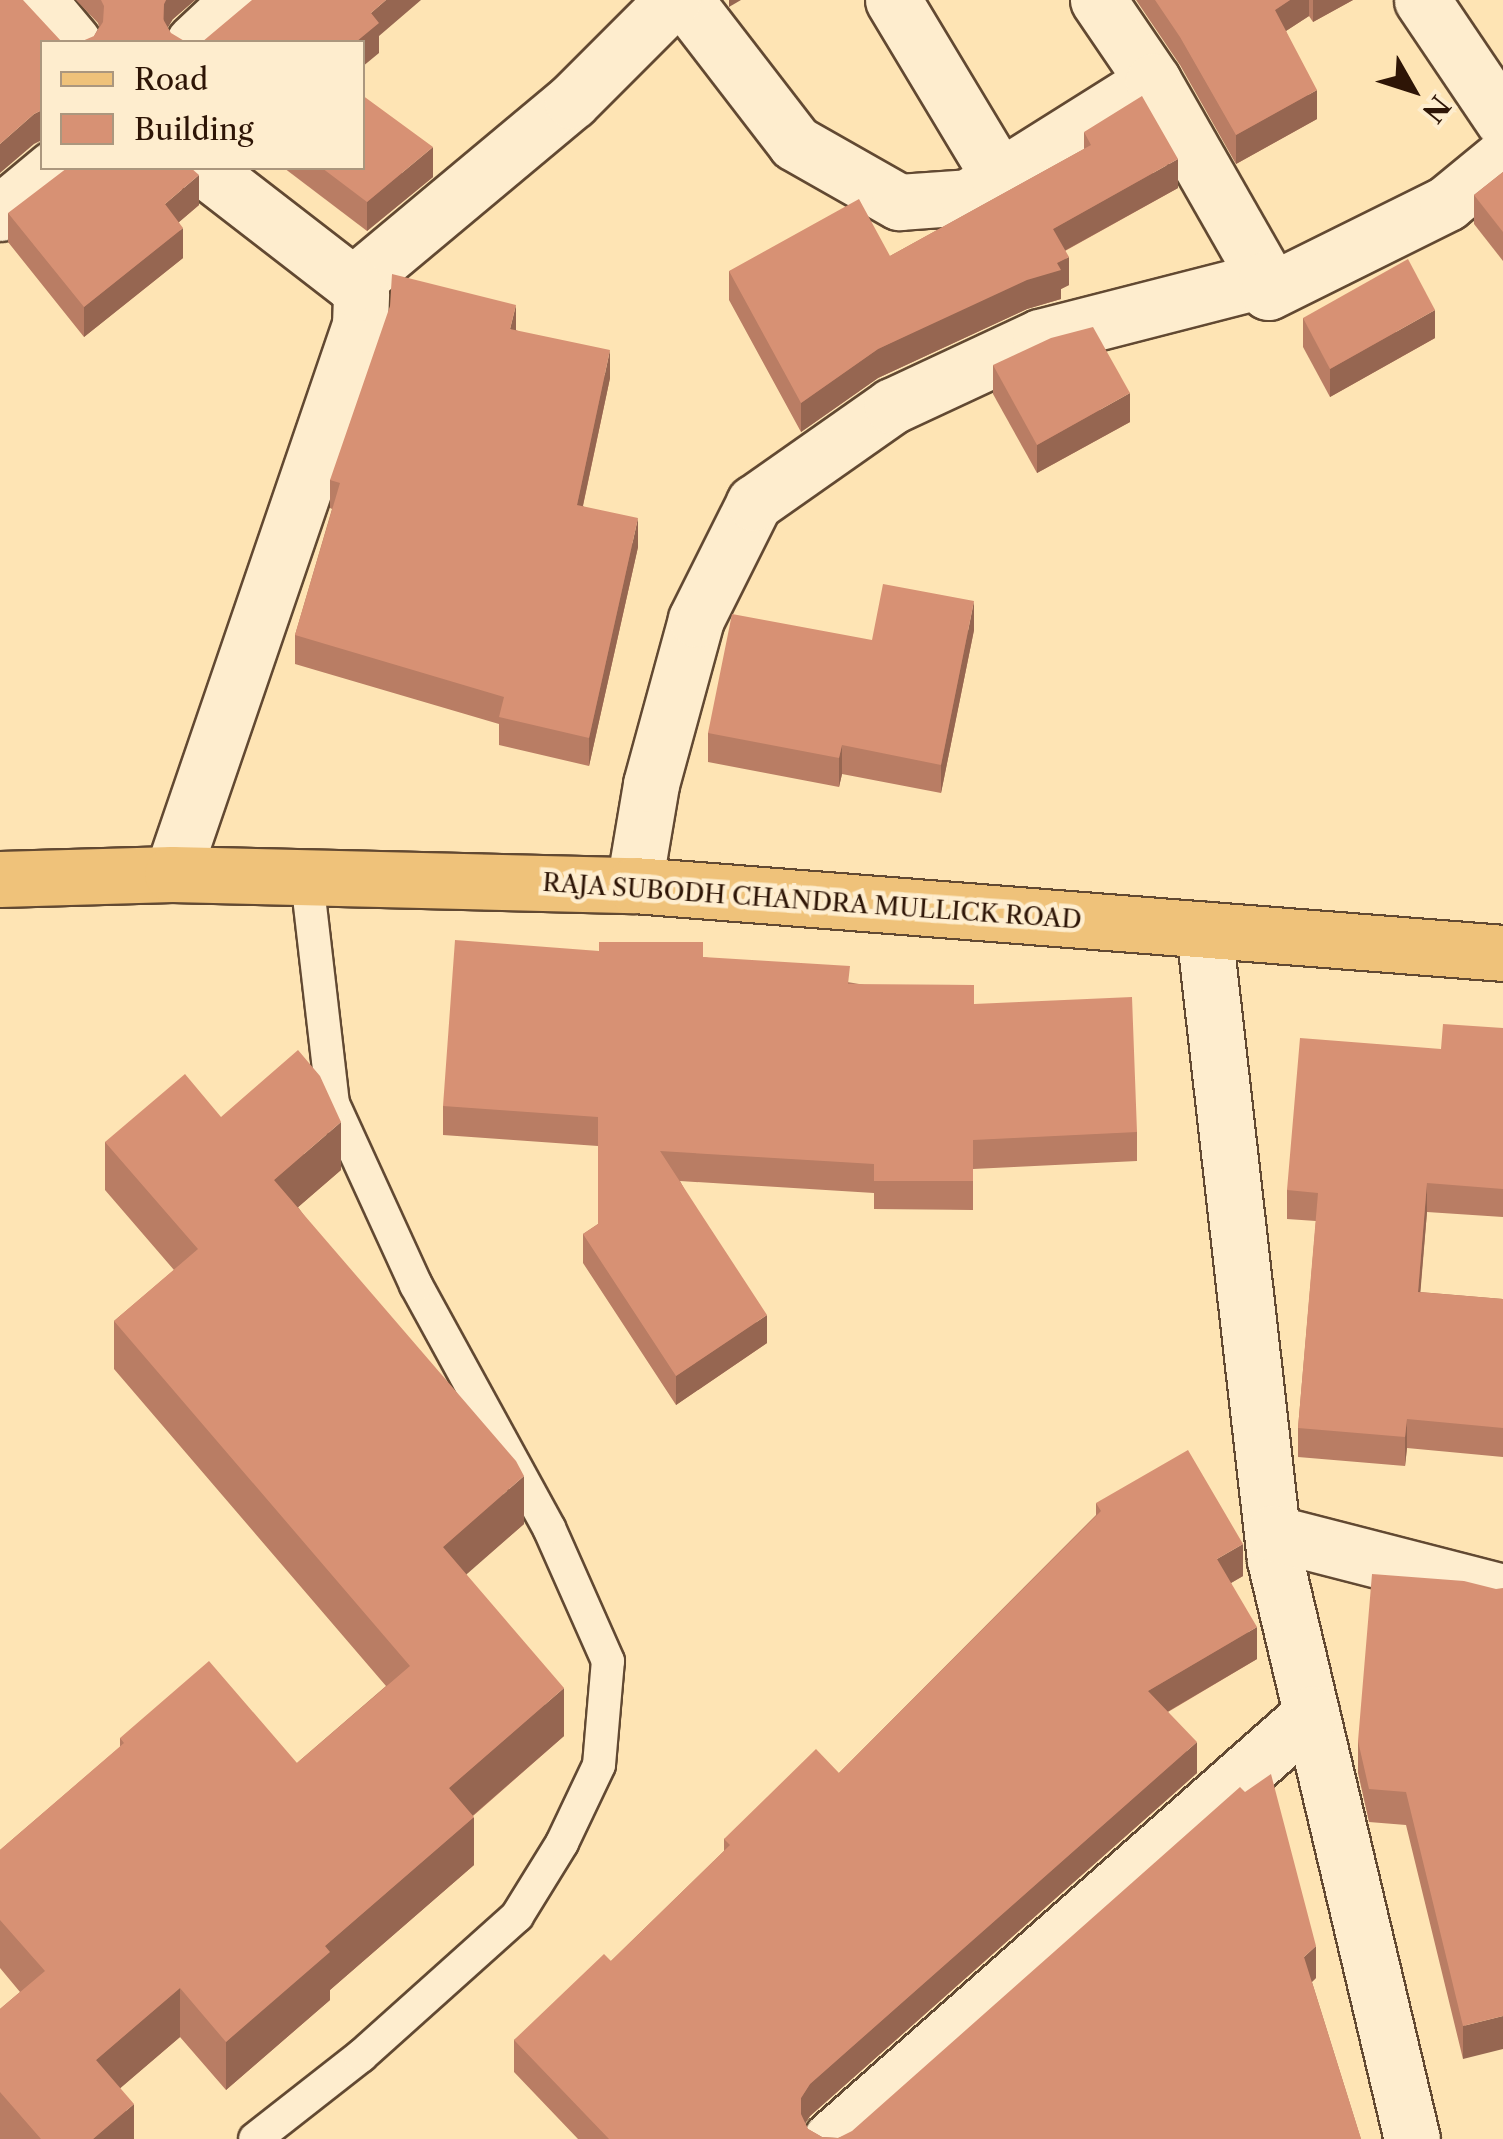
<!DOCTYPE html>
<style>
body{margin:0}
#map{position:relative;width:1503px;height:2139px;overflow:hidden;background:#fee4b4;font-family:"Libre Caslon Text",serif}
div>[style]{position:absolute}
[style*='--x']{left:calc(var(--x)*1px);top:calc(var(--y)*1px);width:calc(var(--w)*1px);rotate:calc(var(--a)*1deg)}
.roads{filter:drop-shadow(2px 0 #624932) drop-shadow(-2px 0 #624932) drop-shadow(0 2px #624932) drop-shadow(0 -2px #624932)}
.service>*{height:32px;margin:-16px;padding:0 16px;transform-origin:16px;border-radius:16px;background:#feedce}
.minor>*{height:55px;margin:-27.5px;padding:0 27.5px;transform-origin:27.5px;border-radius:27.5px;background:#feedce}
.primary>*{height:55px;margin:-27.5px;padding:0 27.5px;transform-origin:27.5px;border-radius:27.5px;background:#efc27a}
.wall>*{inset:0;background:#b97d64}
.shaded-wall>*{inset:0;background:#966651}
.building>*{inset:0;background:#d79174}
span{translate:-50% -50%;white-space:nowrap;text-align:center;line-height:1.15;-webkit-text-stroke:9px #feedce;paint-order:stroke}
.street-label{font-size:25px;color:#2e1506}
.legend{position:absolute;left:40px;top:40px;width:325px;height:130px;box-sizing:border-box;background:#feedce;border:2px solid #ab977e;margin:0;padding:12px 18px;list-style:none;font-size:30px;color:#2e1506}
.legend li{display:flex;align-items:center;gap:20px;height:50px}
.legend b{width:50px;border:2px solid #ab977e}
.north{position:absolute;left:1363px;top:40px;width:100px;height:100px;-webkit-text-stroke:8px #feedce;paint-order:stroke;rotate:129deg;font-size:28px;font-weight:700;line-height:40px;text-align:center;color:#2e1506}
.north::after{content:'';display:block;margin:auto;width:35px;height:45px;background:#2e1506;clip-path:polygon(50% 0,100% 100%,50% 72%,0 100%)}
</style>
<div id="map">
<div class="roads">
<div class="service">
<i style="--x:255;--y:2139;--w:135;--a:-38.1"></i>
<i style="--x:361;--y:2056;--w:210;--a:-41.9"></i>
<i style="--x:517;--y:1916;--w:86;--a:-58.3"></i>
<i style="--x:562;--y:1843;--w:86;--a:-64.6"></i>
<i style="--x:599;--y:1765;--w:104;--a:-85.1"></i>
<i style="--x:608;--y:1661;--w:145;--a:-113.9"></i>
<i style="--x:549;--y:1528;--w:277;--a:-118.7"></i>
<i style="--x:416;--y:1285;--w:199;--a:-114.6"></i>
<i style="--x:333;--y:1104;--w:227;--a:-96.6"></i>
</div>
<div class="minor">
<i style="--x:38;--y:0;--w:55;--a:50.2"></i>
<i style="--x:685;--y:0;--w:180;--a:52.4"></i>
<i style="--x:795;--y:143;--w:120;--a:29.6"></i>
<i style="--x:899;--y:202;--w:69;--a:-4.1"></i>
<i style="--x:968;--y:197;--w:218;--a:-32.1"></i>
<i style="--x:893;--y:0;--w:210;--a:59"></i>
<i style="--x:1098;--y:0;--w:98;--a:55.8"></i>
<i style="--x:1153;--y:81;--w:228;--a:60.3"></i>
<i style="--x:1422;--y:0;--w:145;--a:56"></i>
<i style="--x:194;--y:42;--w:62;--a:-43"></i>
<i style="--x:0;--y:213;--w:70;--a:-39.8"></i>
<i style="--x:353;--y:284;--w:285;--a:-39.9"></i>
<i style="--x:572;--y:101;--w:143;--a:-45"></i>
<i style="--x:172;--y:874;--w:580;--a:-71.1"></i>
<i style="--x:360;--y:325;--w:32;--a:-88"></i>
<i style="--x:361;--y:293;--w:12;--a:-132"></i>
<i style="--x:353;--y:284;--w:190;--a:-142.3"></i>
<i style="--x:634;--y:885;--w:102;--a:-80.4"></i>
<i style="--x:651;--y:784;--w:171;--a:-74.7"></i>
<i style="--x:696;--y:619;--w:130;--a:-63.4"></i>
<i style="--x:754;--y:503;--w:169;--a:-35.1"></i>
<i style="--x:892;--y:406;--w:163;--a:-25"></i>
<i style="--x:1040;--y:337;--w:233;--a:-14.4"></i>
<i style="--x:1266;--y:279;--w:13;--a:81"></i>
<i style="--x:1268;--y:292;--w:200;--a:-26.4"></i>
<i style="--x:1447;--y:203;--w:72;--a:-39.4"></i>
<i style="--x:1204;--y:930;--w:634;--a:83.57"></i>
<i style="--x:1275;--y:1560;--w:595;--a:76.69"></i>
<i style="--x:1273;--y:1533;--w:237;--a:14.4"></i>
<i style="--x:831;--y:2139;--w:641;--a:-41.52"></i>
</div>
<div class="primary">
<i style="--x:0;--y:879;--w:172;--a:-1.7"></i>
<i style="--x:172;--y:874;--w:462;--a:1.4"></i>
<i style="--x:634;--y:885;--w:872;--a:4.47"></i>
</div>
</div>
<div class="wall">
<i style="clip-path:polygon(76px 0,195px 0,173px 19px,94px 36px,99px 27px,98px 23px)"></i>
<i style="clip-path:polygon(1136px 0,1353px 0,1313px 22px,1309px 16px,1286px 31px,1317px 119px,1236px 164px,1180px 65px)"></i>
<i style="clip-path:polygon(1084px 132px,1178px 188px,1065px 251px,1069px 285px,1061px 289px,1061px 299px,1027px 309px,878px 378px,801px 432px,729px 300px,729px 271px,890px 256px,1084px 149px)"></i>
<i style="clip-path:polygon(284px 168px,362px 168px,433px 177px,367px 231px)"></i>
<i style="clip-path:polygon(1503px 172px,1503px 261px,1474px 224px,1474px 195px)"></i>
<i style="clip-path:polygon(199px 205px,179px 222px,183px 258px,84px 337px,8px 242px,8px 213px)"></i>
<i style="clip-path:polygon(1303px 318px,1435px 338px,1330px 397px,1303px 347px)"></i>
<i style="clip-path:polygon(516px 330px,610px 378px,583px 506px,638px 547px,589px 766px,499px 745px,499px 724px,295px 664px,295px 635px,332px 509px,330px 508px,330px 480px)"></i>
<i style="clip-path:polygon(993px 365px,1130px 422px,1037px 473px,993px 394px)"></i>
<i style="clip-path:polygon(974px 630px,941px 793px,842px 774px,839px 787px,708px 762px,708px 733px,872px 640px)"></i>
<i style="clip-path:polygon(703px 957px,974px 1004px,1137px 1132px,1137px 1161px,973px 1169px,973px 1210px,874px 1209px,874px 1193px,680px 1181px,767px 1343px,676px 1405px,583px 1263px,583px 1234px,598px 1224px,598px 1146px,443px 1135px,443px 1106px)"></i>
<i style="clip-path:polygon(1503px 1028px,1503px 1217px,1427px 1212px,1420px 1292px,1503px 1299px,1503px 1457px,1407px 1448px,1405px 1466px,1298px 1457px,1298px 1428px,1316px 1221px,1287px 1219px,1287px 1190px,1441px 1049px)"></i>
<i style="clip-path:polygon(221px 1117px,341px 1170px,298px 1207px,524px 1524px,466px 1574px,564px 1736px,473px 1816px,474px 1865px,330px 1990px,330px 2000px,226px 2090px,180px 2037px,120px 2088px,134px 2139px,0 2139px,0 2009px,20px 1992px,0 1968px,0 1850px,120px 1747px,120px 1738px,297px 1763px,386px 1686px,114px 1369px,114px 1321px,174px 1270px,105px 1190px,105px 1142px)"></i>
<i style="clip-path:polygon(1096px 1503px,1243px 1576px,1231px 1583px,1257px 1659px,1168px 1712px,1197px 1773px,810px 2116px,805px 2123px,808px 2129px,822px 2137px,838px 2138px,1316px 1978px,1312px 1982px,1361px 2139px,578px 2139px,514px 2072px,514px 2040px,611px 1961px,724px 1851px,724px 1839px,839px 1773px,1096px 1515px)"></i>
<i style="clip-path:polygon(1496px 1589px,1463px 2059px,1406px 1825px,1369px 1822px,1358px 1773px,1358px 1741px)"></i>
</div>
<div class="shaded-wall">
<i style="clip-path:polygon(166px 0,195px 0,173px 19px,164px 34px,164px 4px)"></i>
<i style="clip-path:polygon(386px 0,421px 0,379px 36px,379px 53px,362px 67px,362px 42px,356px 42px,371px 13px)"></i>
<i style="clip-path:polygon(729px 0,741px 0,729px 7px)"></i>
<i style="clip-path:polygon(1290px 0,1309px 0,1309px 16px,1275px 38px,1275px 10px)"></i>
<i style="clip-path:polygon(1313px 0,1353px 0,1313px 22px)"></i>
<i style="clip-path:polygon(1317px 90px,1317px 119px,1236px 164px,1236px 135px)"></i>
<i style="clip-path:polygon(42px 110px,42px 140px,34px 144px,0 173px,0 144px,34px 114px)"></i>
<i style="clip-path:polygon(433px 147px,433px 177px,367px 231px,367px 202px)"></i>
<i style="clip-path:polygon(1178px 159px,1178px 188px,1053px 257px,1053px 229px)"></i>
<i style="clip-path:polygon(199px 175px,199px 205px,165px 234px,165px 204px)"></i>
<i style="clip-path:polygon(183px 228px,183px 258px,84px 337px,84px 307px)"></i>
<i style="clip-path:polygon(1069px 257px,1069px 285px,1061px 289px,1061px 299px,1027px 309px,878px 378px,801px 432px,801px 403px,878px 349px)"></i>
<i style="clip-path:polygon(516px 305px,516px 334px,510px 329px)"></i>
<i style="clip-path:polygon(1435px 310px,1435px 338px,1330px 397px,1330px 369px)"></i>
<i style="clip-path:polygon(610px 350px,610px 378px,577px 533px,577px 505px)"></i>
<i style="clip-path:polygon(1130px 393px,1130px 422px,1037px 473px,1037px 445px)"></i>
<i style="clip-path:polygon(638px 518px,638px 547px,589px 766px,589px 738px)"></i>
<i style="clip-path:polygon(974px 601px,974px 630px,941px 793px,941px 765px)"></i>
<i style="clip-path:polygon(842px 745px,842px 774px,839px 787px,839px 758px)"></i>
<i style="clip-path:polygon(341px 1122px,341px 1170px,274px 1228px,274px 1180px)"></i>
<i style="clip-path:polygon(1427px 1183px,1427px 1212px,1418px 1321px,1418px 1292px)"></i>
<i style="clip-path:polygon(767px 1315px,767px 1343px,676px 1405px,676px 1376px)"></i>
<i style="clip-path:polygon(1407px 1419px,1407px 1448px,1405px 1466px,1405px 1437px)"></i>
<i style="clip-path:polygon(524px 1476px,524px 1524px,443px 1595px,443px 1547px)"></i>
<i style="clip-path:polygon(1243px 1544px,1243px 1576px,1217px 1591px,1217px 1559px)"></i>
<i style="clip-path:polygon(1257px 1627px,1257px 1659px,1148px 1723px,1148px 1691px)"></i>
<i style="clip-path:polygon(564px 1688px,564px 1736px,449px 1836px,449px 1788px)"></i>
<i style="clip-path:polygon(1197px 1742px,1197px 1773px,810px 2116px,801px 2130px,801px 2098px,810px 2084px)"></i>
<i style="clip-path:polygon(474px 1817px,474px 1865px,330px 1990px,330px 2000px,226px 2090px,226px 2042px,325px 1946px)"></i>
<i style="clip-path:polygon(1316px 1946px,1316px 1978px,1304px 1989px,1304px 1957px)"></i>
<i style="clip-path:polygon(180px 1988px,180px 2037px,96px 2109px,96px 2060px)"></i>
<i style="clip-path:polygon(1503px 2016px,1503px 2049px,1463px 2059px,1463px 2026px)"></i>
<i style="clip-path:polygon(134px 2104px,134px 2139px,93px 2139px)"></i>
</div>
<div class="building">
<i style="clip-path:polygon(0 0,23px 0,61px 41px,74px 42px,42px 42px,42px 110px,34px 114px,0 144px)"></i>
<i style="clip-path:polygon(101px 0,166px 0,164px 4px,163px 19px,171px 33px,186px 42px,80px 42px,94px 36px,103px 22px,104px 6px)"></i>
<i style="clip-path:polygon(252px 0,386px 0,371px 13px,379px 23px,356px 42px,202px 42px)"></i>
<i style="clip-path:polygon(1155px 0,1290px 0,1275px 10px,1317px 90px,1236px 135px,1180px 37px)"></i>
<i style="clip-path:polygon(362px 95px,433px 147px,367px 202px,322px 168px,362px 168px)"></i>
<i style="clip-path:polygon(1142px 96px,1178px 159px,1053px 229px,1069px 257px,1057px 263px,1061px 270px,1027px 280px,878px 349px,801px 403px,729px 271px,859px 199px,890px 256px,1091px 145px,1084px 132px)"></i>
<i style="clip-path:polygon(67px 168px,191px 168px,199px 175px,165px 204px,183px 228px,84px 307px,8px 213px)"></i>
<i style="clip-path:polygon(1503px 172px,1503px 232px,1474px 195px)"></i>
<i style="clip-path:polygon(1408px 259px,1435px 310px,1330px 369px,1303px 318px)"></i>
<i style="clip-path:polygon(392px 274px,516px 305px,510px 329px,610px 350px,577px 505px,638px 518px,589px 738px,499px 717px,504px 697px,295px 635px,340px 483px,330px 480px,390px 306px)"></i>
<i style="clip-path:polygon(1093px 327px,1130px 393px,1037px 445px,993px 365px,1051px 338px)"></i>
<i style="clip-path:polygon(883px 584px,974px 601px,941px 765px,842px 745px,839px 758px,708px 733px,732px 614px,872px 640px)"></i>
<i style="clip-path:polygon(455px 940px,599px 951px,599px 942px,703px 942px,703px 957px,850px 966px,848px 984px,974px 985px,974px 1004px,1132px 997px,1137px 1132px,973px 1140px,973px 1181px,874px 1181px,874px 1164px,660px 1151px,767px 1315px,676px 1376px,583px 1234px,598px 1224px,598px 1117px,443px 1106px)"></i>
<i style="clip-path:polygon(1443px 1024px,1503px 1028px,1503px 1189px,1427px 1183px,1418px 1292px,1503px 1299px,1503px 1428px,1407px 1419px,1405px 1437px,1298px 1428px,1318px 1193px,1287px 1190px,1300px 1038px,1441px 1049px)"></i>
<i style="clip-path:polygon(298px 1050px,320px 1076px,341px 1122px,274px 1180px,516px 1461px,524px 1476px,443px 1547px,564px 1688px,449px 1788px,474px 1817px,325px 1946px,330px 1952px,226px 2042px,180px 1988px,96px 2060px,134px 2104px,93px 2139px,41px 2139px,0 2092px,0 2009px,45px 1971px,0 1920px,0 1850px,124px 1743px,120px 1738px,209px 1661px,297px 1763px,410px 1666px,114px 1321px,198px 1249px,105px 1142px,185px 1074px,221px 1117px)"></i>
<i style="clip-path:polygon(1188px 1450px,1243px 1544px,1217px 1559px,1257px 1627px,1148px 1691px,1197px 1742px,810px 2084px,801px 2098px,801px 2114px,808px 2129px,822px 2137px,838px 2138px,852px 2131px,1240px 1787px,1245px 1792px,1271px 1774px,1316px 1946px,1304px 1957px,1361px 2139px,609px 2139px,514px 2040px,604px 1954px,611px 1961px,730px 1845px,724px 1839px,816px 1749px,839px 1773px,1101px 1511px,1096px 1503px)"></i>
<i style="clip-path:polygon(1372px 1574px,1464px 1581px,1496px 1589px,1503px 1588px,1503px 2016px,1463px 2026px,1406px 1792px,1369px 1789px,1358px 1741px)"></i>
</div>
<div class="street-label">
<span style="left:812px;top:902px;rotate:4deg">RAJA SUBODH CHANDRA MULLICK ROAD</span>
</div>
<ul class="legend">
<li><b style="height:12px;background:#efc27a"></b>Road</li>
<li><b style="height:28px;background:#d79174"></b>Building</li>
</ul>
<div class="north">N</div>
</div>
